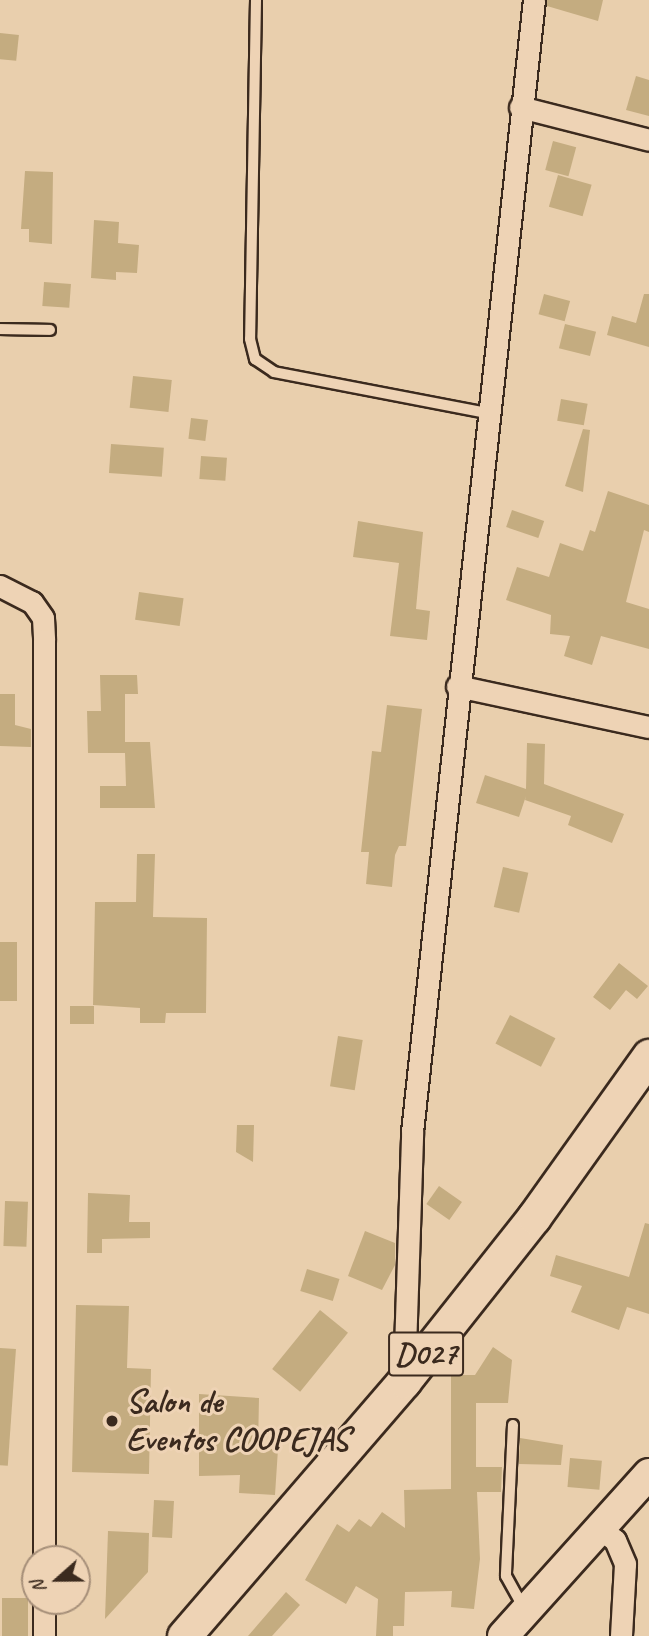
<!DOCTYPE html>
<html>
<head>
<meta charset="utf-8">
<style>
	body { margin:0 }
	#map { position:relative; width:649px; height:1636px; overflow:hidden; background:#e9cfad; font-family:Caveat,sans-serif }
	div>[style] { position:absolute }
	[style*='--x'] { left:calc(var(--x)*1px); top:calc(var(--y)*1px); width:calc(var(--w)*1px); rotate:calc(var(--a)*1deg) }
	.building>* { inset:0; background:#c4ac80; transform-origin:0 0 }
	.roads { filter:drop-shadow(2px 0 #3b2a1e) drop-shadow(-2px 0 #3b2a1e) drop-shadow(0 2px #3b2a1e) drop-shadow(0 -2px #3b2a1e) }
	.lane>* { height:10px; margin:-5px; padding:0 5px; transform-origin:5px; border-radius:5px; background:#eed3b5 }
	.street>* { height:21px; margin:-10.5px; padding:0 10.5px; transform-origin:10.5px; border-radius:10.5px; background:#eed3b5 }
	.secondary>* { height:30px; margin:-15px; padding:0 15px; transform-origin:15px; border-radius:15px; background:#eed3b5 }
	.primary>* { height:33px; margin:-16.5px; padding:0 16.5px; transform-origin:16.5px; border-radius:16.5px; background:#eed3b5 }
	.dots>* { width:19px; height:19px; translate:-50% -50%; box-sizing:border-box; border:4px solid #eed3b5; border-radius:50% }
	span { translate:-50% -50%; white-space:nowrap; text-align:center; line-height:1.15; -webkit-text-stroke:6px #eed3b5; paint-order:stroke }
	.shield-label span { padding:2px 5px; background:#eed3b5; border:2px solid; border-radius:5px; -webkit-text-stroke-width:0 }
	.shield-label { font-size:32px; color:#3b2a1e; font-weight:700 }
	.poi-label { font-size:33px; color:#3b2a1e; font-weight:700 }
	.left { translate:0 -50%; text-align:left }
	.north { position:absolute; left:21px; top:1545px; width:70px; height:70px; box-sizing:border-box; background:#eed3b5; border:2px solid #a68f79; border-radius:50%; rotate:249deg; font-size:19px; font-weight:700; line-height:28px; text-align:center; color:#3b2a1e }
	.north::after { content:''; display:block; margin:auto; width:24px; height:32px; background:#3b2a1e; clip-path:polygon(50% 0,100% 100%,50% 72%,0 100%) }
</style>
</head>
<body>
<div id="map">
	<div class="building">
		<i style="clip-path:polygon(547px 0,603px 0,598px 21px,547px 6px)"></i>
		<i style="left:0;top:33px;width:19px;height:26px;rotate:6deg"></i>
		<i style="clip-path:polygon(636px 76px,649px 80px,649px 116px,626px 110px)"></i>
		<i style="left:553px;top:141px;width:24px;height:30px;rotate:15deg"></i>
		<i style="clip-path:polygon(25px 171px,53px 172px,52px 244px,29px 242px,29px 229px,21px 229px)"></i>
		<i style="left:558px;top:175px;width:35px;height:33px;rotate:16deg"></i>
		<i style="clip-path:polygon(94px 220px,119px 222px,118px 243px,139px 245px,137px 273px,116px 272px,116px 280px,91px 278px)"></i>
		<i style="left:44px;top:282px;width:27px;height:24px;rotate:4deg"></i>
		<i style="left:544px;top:294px;width:27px;height:21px;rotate:15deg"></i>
		<i style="clip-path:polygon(644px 294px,649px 294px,649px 347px,607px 335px,612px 316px,636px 323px)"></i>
		<i style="left:565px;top:324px;width:32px;height:25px;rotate:14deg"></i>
		<i style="left:133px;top:376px;width:39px;height:32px;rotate:6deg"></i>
		<i style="left:561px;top:399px;width:27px;height:22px;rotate:10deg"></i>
		<i style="left:191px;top:418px;width:17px;height:21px;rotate:7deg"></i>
		<i style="clip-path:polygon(583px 429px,590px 430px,583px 492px,565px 486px)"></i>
		<i style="left:111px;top:444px;width:53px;height:29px;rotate:4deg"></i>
		<i style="left:201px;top:456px;width:26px;height:23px;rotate:4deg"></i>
		<i style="clip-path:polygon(608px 491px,649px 505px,649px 532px,644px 530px,626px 602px,649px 609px,649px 649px,601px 636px,592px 665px,564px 656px,570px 636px,550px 634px,551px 615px,506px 600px,517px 567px,549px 577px,560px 543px,583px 551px,590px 530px,595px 532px)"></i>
		<i style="left:512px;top:510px;width:34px;height:18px;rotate:19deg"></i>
		<i style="clip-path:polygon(358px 521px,423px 532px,416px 609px,430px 611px,427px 640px,390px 636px,399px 563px,353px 557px)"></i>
		<i style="left:139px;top:592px;width:45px;height:28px;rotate:8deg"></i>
		<i style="clip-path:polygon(100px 675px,137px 675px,138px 694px,125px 694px,125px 742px,150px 742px,155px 808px,100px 808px,100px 786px,126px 786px,125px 753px,88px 753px,87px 711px,101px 711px)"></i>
		<i style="clip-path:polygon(0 694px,15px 694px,15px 725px,31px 729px,31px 747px,0 746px)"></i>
		<i style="clip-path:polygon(387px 705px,422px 709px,406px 846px,399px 846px,395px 855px,392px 887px,366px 884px,369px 852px,361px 852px,372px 751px,381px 752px)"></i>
		<i style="clip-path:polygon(527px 743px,545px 744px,544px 784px,624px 814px,612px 843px,568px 825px,571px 816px,525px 800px,526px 796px,519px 817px,476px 803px,485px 775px,526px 789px)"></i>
		<i style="clip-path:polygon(137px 854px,155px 854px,153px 917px,207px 918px,206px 1013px,166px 1013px,165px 1023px,140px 1023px,140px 1008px,93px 1005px,95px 902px,136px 902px)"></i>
		<i style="left:503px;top:867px;width:26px;height:41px;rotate:13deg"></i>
		<i style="left:0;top:942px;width:17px;height:59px"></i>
		<i style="clip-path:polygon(619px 963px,648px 986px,637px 999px,626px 990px,610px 1010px,593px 997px)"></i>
		<i style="left:70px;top:1006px;width:24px;height:18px"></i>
		<i style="left:510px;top:1015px;width:51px;height:32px;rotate:27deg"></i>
		<i style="left:338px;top:1036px;width:25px;height:51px;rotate:9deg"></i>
		<i style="clip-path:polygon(237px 1125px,254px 1125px,253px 1162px,236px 1152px)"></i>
		<i style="left:439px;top:1186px;width:28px;height:22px;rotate:35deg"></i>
		<i style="clip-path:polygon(88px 1193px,130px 1195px,129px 1222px,150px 1222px,150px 1238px,102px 1239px,102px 1253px,87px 1253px)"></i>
		<i style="left:5px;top:1201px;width:23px;height:45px;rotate:2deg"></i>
		<i style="clip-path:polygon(645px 1223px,649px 1224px,649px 1314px,627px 1307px,619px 1330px,571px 1312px,582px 1286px,550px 1276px,556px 1255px,629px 1277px)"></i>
		<i style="clip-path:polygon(365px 1231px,395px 1243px,395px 1265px,382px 1290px,348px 1276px)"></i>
		<i style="left:307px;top:1269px;width:34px;height:23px;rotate:17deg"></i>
		<i style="clip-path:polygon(76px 1305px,129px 1306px,127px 1368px,151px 1369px,149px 1474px,72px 1472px)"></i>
		<i style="left:320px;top:1310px;width:36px;height:76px;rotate:39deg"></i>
		<i style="clip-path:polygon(493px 1347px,512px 1360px,508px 1403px,476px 1403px,476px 1467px,502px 1467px,501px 1492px,477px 1492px,480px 1559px,474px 1609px,451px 1607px,452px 1591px,405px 1592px,404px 1626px,393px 1626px,393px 1636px,376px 1636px,378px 1599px,356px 1586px,346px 1604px,305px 1580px,337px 1524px,349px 1532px,359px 1519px,371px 1527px,382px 1512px,405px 1528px,404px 1490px,451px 1489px,451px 1375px,475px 1375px)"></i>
		<i style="left:0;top:1348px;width:16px;height:117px;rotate:4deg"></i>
		<i style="clip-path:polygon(199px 1394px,259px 1398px,258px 1448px,278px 1449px,275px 1495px,239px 1493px,240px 1475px,199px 1476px)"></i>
		<i style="clip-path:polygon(520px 1438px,563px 1445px,561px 1465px,519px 1464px)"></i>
		<i style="left:570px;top:1458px;width:32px;height:29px;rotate:5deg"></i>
		<i style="left:154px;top:1500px;width:20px;height:37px;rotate:3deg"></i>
		<i style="clip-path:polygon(108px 1531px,149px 1533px,148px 1572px,105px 1619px)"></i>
		<i style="clip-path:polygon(286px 1592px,300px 1605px,272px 1636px,248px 1636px)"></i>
		<i style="left:2px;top:1598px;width:26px;height:38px"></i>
	</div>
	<div class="roads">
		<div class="lane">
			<i style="--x:256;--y:0;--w:339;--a:91"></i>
			<i style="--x:250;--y:339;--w:21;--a:76"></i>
			<i style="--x:255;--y:359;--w:23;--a:34"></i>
			<i style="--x:274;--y:372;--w:217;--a:10.9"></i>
			<i style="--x:0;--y:329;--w:50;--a:1.1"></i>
			<i style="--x:513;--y:1425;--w:151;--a:92.7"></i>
			<i style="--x:506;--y:1576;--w:37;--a:61"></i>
		</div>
		<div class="street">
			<i style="--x:520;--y:107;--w:133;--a:14.3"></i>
			<i style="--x:0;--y:586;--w:36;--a:27"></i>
			<i style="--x:32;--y:602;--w:19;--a:55"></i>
			<i style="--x:43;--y:618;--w:22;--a:87"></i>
			<i style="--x:44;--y:640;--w:919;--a:90"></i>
			<i style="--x:457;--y:686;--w:196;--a:12.1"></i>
			<i style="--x:404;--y:1379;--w:247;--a:-88.1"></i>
			<i style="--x:412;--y:1132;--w:1139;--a:-83.85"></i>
			<i style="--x:599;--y:1528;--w:20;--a:37"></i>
			<i style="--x:615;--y:1540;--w:26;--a:67"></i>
			<i style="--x:625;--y:1564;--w:72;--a:93.2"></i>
			<i style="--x:44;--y:1636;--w:35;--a:-90"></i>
		</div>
		<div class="secondary">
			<i style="--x:503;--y:1636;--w:218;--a:-48"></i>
		</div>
		<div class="primary">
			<i style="--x:184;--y:1636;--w:337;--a:-49.2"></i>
			<i style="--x:404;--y:1381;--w:209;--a:-51.6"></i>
			<i style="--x:534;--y:1217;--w:198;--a:-54.5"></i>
		</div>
	</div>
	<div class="dots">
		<i style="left:112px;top:1421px;background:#3b2a1e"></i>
	</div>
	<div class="shield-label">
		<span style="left:426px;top:1354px">D027</span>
	</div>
	<div class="poi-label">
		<span class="left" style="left:126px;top:1421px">Salon de<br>Eventos COOPEJAS</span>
	</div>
	<div class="north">N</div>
</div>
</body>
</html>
